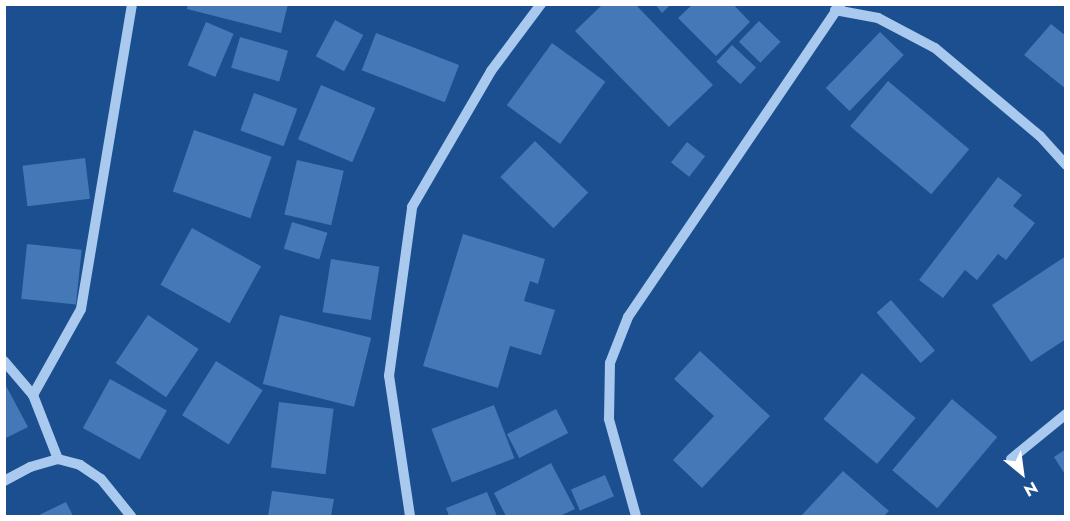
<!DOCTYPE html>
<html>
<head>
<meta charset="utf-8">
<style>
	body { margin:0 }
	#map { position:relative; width:1070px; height:521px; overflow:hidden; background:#1b4f8f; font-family:Jost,sans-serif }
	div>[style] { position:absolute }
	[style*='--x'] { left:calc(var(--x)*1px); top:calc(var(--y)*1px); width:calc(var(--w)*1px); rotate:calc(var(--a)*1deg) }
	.building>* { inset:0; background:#4478b7; transform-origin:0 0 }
	.minor>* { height:10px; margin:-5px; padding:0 5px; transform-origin:5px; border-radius:5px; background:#a9c9ee }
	span { translate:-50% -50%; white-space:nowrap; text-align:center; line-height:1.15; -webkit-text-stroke:4.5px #1b4f8f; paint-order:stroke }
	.frame { position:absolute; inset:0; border:6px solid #fff; pointer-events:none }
	.north { position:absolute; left:992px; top:443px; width:60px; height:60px; -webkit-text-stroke:4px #1b4f8f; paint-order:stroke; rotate:151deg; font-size:16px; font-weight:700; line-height:24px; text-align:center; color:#fff }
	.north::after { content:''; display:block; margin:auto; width:21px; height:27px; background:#fff; clip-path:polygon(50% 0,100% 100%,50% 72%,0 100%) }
</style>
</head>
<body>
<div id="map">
	<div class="building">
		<i style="clip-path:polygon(188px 4px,288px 4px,281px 33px,187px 9px)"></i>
		<i style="clip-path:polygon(603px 4px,635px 4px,713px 85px,669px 127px,575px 31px)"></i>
		<i style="clip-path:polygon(655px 4px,671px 4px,662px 13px)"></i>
		<i style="clip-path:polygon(693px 4px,733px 4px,750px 22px,716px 56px,678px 18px)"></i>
		<i style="left:335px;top:20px;width:32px;height:41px;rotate:28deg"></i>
		<i style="left:759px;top:21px;width:30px;height:29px;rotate:44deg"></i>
		<i style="left:206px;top:22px;width:30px;height:47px;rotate:23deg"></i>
		<i style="clip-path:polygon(1051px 24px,1066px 36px,1066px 89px,1024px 55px)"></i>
		<i style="left:880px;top:32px;width:33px;height:78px;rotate:44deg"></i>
		<i style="left:376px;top:33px;width:89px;height:40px;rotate:21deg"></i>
		<i style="left:240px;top:37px;width:50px;height:32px;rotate:16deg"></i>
		<i style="left:552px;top:43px;width:66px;height:77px;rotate:36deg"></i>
		<i style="left:732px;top:45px;width:33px;height:23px;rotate:43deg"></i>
		<i style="left:888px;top:81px;width:106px;height:59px;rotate:40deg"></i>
		<i style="left:321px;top:85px;width:59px;height:59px;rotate:23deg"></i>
		<i style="left:254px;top:93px;width:46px;height:40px;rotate:20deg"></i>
		<i style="left:194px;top:130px;width:82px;height:65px;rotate:19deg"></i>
		<i style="left:535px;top:141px;width:74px;height:50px;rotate:44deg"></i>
		<i style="left:687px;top:142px;width:23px;height:26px;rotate:38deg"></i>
		<i style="left:85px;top:158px;width:41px;height:63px;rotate:83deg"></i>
		<i style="left:297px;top:160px;width:48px;height:56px;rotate:13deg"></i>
		<i style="clip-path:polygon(998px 177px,1022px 195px,1013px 206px,1035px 223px,1006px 260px,998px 254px,977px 280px,965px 270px,943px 298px,919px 280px)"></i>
		<i style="left:292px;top:222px;width:37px;height:28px;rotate:17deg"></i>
		<i style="left:192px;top:228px;width:79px;height:65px;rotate:29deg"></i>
		<i style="clip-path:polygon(463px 234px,545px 259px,538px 284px,530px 281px,524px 301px,555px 310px,541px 355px,510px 346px,498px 388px,423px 366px)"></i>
		<i style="left:27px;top:244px;width:55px;height:55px;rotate:6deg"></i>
		<i style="clip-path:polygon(1066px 256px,1066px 339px,1031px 362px,992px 305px)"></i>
		<i style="left:331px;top:259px;width:49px;height:54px;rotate:9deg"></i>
		<i style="left:891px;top:300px;width:67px;height:19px;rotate:49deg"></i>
		<i style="left:148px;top:315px;width:61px;height:58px;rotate:34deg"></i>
		<i style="left:280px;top:315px;width:94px;height:71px;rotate:14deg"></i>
		<i style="clip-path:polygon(700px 351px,770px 416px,702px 488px,673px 460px,714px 416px,674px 379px)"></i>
		<i style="left:216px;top:361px;width:55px;height:64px;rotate:32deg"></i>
		<i style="left:862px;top:373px;width:70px;height:60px;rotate:40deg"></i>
		<i style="left:110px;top:379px;width:65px;height:56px;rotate:29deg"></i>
		<i style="clip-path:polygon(4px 382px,28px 427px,4px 439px)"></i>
		<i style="left:952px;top:399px;width:59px;height:93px;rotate:40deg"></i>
		<i style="left:279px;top:402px;width:55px;height:66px;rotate:7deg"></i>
		<i style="left:494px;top:405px;width:57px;height:67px;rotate:69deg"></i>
		<i style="left:556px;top:409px;width:27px;height:55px;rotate:63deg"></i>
		<i style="clip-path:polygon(1066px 449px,1066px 476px,1054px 457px)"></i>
		<i style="clip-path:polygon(551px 463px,575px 509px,560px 516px,506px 516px,494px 493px)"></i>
		<i style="clip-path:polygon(843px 471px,889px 511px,884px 516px,801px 516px)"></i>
		<i style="left:605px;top:475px;width:23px;height:37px;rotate:67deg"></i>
		<i style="clip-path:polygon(272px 491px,334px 499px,331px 516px,268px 516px)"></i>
		<i style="clip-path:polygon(487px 492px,497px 516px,449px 516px,446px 508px)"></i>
		<i style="clip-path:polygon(66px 502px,73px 516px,37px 516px)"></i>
	</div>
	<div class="minor">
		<i style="--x:835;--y:10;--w:44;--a:10.5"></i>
		<i style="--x:878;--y:18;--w:64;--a:27.8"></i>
		<i style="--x:935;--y:48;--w:137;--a:40"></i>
		<i style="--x:1040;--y:136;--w:39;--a:48"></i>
		<i style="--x:4;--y:361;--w:45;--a:49.5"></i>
		<i style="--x:33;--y:395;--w:69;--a:68.7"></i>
		<i style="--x:33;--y:395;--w:98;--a:-60.8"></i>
		<i style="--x:81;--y:309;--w:309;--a:-80.5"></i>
		<i style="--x:1011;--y:459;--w:71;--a:-39.3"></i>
		<i style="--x:4;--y:481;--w:30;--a:-28"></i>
		<i style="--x:30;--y:467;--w:29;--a:-16"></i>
		<i style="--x:58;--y:459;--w:23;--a:15"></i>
		<i style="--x:80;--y:465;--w:25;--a:34"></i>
		<i style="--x:101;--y:479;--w:48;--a:51"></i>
		<i style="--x:410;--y:516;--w:142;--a:-98.5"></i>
		<i style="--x:389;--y:376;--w:171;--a:-82.2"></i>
		<i style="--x:412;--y:207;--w:157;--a:-59.8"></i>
		<i style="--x:491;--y:71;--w:84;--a:-53.3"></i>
		<i style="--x:636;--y:516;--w:101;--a:-105.6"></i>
		<i style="--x:609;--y:419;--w:56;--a:-89"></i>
		<i style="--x:610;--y:363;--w:49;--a:-68.6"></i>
		<i style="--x:628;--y:317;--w:379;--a:-55.8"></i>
	</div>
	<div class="frame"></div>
	<div class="north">N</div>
</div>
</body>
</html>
